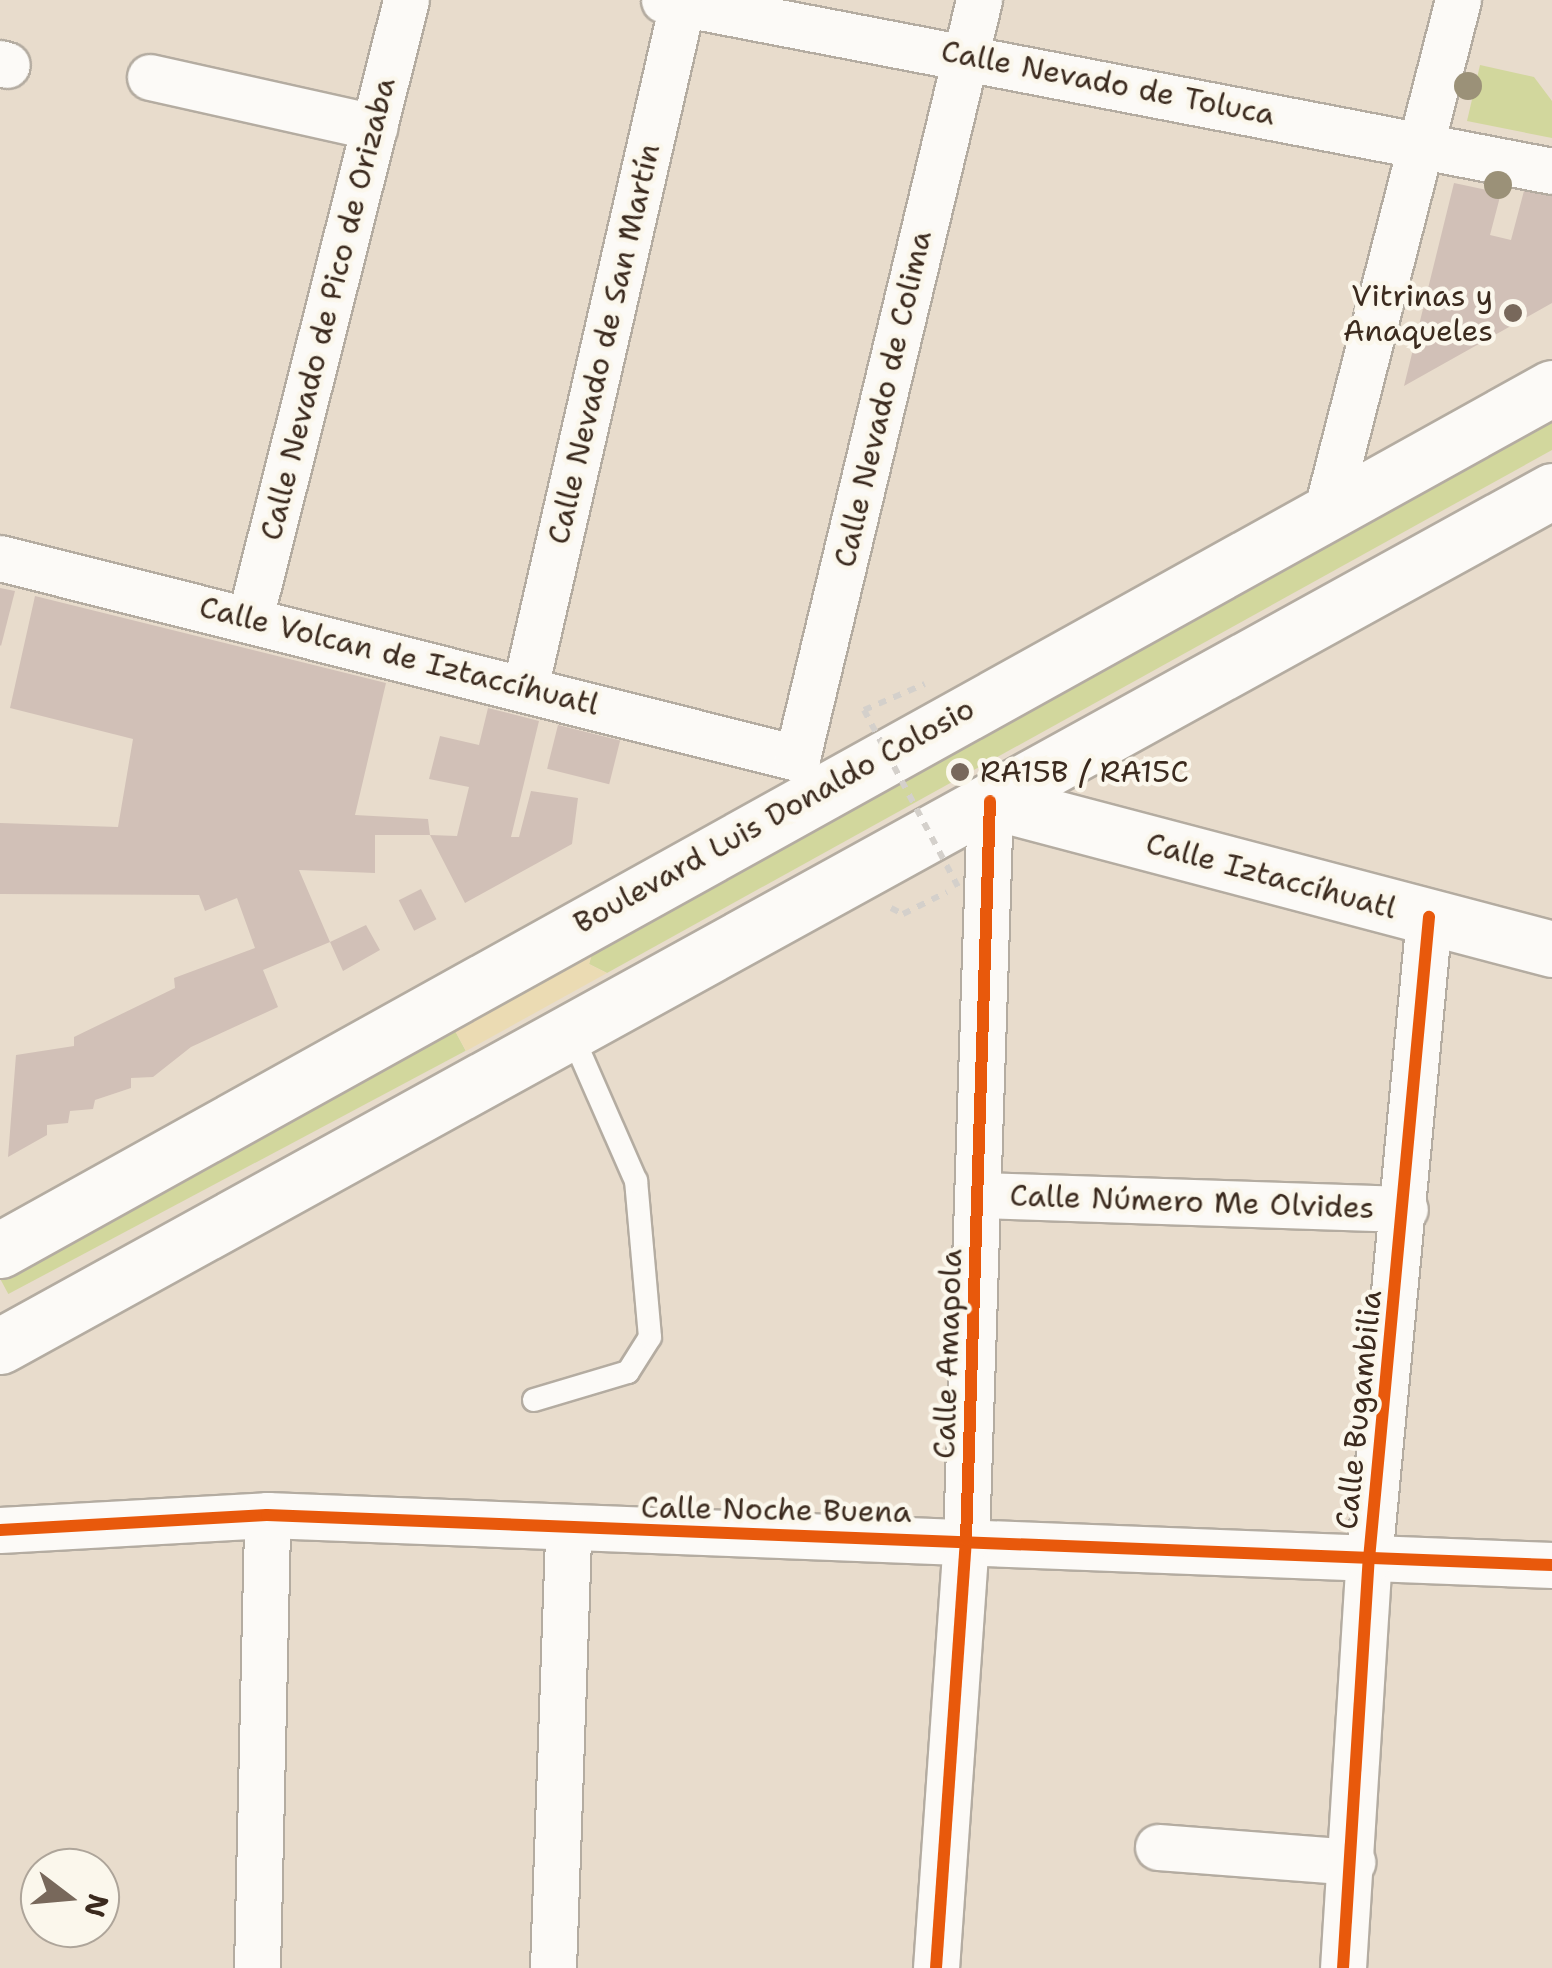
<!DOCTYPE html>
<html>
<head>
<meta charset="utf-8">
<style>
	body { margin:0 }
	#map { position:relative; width:1552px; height:1968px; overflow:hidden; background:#e8dccc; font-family:"Shantell Sans",sans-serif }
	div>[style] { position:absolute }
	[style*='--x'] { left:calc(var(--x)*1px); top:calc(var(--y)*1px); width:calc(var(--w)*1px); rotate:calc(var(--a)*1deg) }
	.green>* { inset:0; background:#d2d79d; transform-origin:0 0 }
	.sand>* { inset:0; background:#ebdbb3 }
	.building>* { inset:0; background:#d1c0b7; transform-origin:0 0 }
	.path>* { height:6px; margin-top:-3px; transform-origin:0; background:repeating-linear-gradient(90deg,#d4d0cb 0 8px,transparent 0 16px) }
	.roads { filter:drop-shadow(2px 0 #b4aca1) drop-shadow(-2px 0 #b4aca1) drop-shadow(0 2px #b4aca1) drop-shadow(0 -2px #b4aca1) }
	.service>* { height:22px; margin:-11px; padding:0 11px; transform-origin:11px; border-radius:11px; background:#fcfaf7 }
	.minor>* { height:45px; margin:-22.5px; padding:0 22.5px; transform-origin:22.5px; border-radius:22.5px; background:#fcfaf7 }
	.secondary>* { height:55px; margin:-27.5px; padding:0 27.5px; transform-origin:27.5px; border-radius:27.5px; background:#fcfaf7 }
	.primary>* { height:55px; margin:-27.5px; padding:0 27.5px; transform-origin:27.5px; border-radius:27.5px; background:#fcfaf7 }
	.path-bridge>* { height:6px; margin-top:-3px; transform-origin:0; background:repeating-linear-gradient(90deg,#d4d0cb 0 8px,transparent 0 16px) }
	.cycleway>* { height:12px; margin:-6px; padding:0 6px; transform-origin:6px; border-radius:6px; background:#e8590c }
	.trees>* { width:28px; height:28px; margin:-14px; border-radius:50%; background:#9b9178 }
	.dots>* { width:28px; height:28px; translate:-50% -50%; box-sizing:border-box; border:5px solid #fbf7ec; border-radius:50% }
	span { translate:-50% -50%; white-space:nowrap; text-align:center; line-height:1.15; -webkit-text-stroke:9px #fbf7ec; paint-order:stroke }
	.street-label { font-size:30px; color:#3b2a1e }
	.poi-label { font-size:30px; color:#3b2a1e }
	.right { translate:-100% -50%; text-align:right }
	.left { translate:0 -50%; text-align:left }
	.north { position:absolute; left:20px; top:1848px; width:100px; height:100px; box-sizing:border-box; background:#fbf7ec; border:2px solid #aea59a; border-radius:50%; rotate:106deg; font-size:28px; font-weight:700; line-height:40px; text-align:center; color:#3b2a1e }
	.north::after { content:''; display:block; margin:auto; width:35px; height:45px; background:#78685b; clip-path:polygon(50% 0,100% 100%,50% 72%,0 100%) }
</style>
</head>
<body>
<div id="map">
	<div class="green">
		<i style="clip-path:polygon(1480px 65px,1534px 77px,1552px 101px,1552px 138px,1467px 121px)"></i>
		<i style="clip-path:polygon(1552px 417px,1552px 450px,607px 973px,589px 964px,594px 948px)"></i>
		<i style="left:453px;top:1027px;width:27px;height:518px;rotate:62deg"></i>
	</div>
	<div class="sand">
		<i style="clip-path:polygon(594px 948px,589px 964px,607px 973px,466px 1051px,453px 1027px)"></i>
	</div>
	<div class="building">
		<i style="clip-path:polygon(1454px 183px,1501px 193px,1490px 235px,1511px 240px,1525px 187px,1552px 191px,1552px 303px,1404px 386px)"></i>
		<i style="clip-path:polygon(0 588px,15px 591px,1px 646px,0 645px)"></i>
		<i style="clip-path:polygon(35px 596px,386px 683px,355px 815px,428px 819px,430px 835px,375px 835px,375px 873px,299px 870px,330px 942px,366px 925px,380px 950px,343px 971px,330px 942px,263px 970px,278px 1007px,191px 1047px,153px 1077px,131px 1078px,131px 1088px,95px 1100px,93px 1109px,70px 1111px,68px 1123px,47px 1125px,47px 1135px,8px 1157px,16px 1055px,74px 1046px,74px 1037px,175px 988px,174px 978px,255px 948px,237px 898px,205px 911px,199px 895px,0 894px,0 823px,118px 827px,133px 739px,10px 708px)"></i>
		<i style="clip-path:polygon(488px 708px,539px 721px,511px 837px,519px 837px,531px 791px,578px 798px,572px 844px,465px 903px,430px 835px,457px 836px,469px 787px,429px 779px,440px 736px,479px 745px)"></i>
		<i style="left:558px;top:725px;width:64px;height:45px;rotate:14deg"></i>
		<i style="left:421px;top:889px;width:34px;height:25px;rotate:63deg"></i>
	</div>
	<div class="path">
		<i style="--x:864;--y:710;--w:66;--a:-23.1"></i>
		<i style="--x:891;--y:908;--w:13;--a:27"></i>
		<i style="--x:903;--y:914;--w:49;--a:-26.6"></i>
	</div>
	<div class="roads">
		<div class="service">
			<i style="--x:534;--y:1400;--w:98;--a:-16.6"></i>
			<i style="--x:628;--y:1372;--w:41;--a:-57.8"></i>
			<i style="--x:650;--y:1337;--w:157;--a:-95.1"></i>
			<i style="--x:636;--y:1181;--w:164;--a:-113.7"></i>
		</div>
		<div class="minor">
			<i style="--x:664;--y:0;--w:904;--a:10.9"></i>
			<i style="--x:0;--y:63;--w:7;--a:16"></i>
			<i style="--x:150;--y:77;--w:230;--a:12.6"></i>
			<i style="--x:1327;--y:509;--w:526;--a:-75.57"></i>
			<i style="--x:0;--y:558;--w:822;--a:14.09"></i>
			<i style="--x:250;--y:618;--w:637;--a:-75.83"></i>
			<i style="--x:525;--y:688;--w:706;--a:-77.07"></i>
			<i style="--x:797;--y:758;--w:780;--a:-76.5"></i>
			<i style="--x:980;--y:1195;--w:425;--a:1.9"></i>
			<i style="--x:0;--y:1530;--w:267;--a:-3.2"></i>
			<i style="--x:267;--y:1515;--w:1286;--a:2.23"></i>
			<i style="--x:1158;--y:1847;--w:195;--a:4.4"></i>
			<i style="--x:257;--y:1968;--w:453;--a:-88.7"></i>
			<i style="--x:553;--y:1968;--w:438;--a:-88"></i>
			<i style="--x:936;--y:1968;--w:429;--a:-86"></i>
			<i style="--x:966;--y:1540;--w:739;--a:-88.14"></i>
			<i style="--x:1343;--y:1968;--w:410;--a:-86.4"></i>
			<i style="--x:1369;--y:1559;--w:645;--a:-84.66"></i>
		</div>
		<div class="secondary">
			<i style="--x:990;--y:801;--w:581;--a:14.75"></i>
		</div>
		<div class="primary">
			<i style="--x:0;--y:1250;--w:1775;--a:-29.05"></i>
			<i style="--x:0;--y:1346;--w:1772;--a:-28.85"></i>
		</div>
	</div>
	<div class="path-bridge">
		<i style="--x:864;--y:710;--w:200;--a:62"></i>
	</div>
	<div class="cycleway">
		<i style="--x:0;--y:1530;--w:267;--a:-3.2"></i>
		<i style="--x:267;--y:1515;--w:1286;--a:2.23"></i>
		<i style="--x:936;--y:1968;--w:429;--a:-86"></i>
		<i style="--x:966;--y:1540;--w:739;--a:-88.14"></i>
		<i style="--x:1343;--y:1968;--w:410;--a:-86.4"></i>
		<i style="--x:1369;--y:1559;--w:645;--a:-84.66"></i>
	</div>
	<div class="trees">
		<i style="left:1468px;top:86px"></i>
		<i style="left:1498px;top:185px"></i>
	</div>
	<div class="dots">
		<i style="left:1513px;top:313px;background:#78685b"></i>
		<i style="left:960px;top:772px;background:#78685b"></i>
	</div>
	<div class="street-label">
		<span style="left:1108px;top:83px;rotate:11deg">Calle Nevado de Toluca</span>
		<span style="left:328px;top:309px;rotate:-76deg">Calle Nevado de Pico de Orizaba</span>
		<span style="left:604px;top:344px;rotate:-77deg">Calle Nevado de San Martín</span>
		<span style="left:883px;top:399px;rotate:-77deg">Calle Nevado de Colima</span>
		<span style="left:399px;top:656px;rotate:14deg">Calle Volcan de Iztaccíhuatl</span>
		<span style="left:774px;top:816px;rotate:-29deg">Boulevard Luis Donaldo Colosio</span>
		<span style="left:1271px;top:876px;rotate:15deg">Calle Iztaccíhuatl</span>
		<span style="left:1192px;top:1202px;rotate:2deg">Calle Número Me Olvides</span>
		<span style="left:948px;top:1354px;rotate:-88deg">Calle Amapola</span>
		<span style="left:1359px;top:1410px;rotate:-84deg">Calle Bugambilia</span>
		<span style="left:776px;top:1510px;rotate:1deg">Calle Noche Buena</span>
	</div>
	<div class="poi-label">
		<span class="right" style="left:1493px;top:313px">Vitrinas y<br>Anaqueles</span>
		<span class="left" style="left:980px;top:772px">RA15B / RA15C</span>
	</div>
	<div class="north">N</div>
</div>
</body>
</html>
